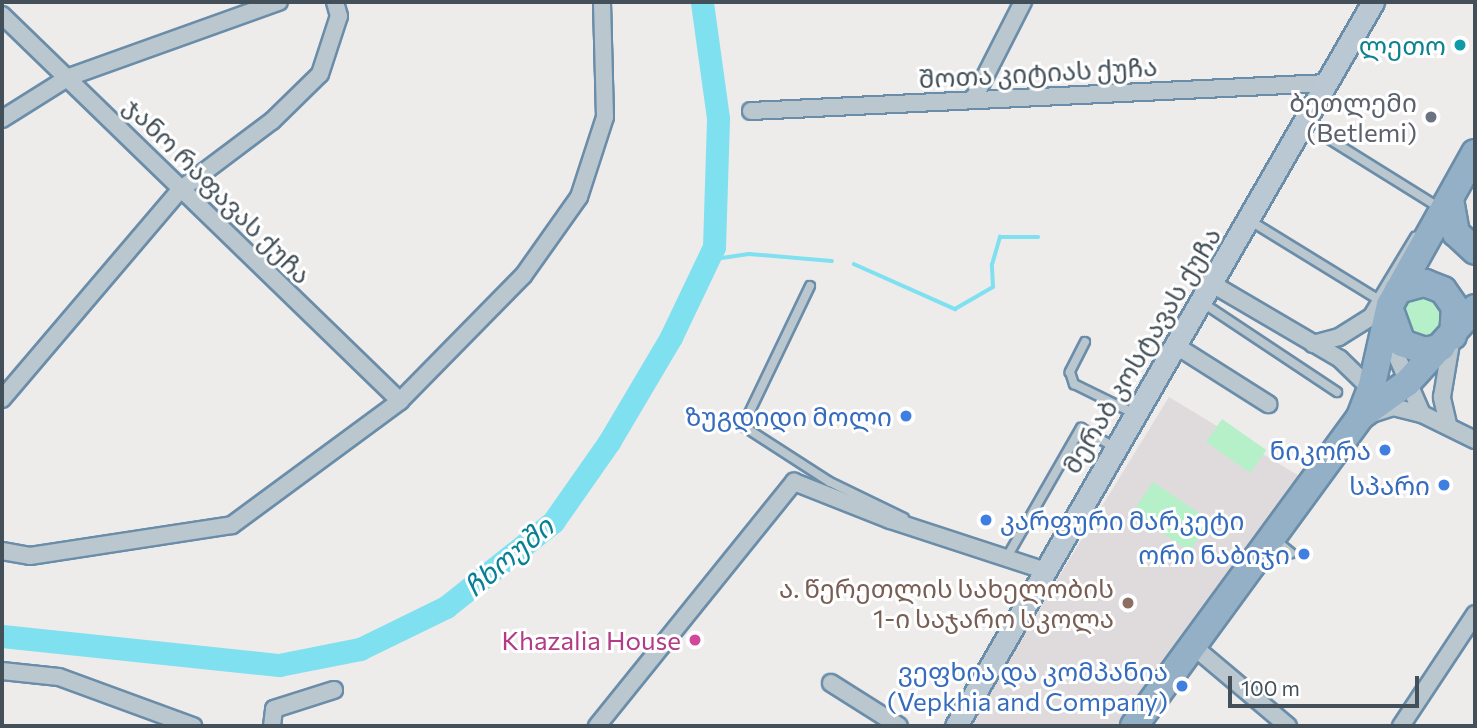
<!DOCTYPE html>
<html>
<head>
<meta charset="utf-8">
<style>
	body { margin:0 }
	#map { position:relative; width:1477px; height:728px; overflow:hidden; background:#eeebeb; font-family:Commissioner,"Noto Sans Georgian",sans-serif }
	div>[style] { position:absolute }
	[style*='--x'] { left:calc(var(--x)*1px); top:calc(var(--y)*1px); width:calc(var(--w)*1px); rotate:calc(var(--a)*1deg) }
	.education>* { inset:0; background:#dfdbdd }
	.green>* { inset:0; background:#b5f0c8; transform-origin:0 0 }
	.round { border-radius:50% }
	.stream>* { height:3.5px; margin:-1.75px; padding:0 1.75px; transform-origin:1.75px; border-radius:1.75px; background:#7fe0f0 }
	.river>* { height:23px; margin:-11.5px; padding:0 11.5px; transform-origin:11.5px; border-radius:11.5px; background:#7fe0f0 }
	.roads { filter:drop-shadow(2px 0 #6a8da9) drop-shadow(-2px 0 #6a8da9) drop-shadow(0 2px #6a8da9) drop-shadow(0 -2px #6a8da9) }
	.service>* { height:8px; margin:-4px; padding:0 4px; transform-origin:4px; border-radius:4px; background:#bbc7cf }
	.minor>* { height:16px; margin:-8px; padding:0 8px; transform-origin:8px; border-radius:8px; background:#bbc7cf }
	.secondary>* { height:21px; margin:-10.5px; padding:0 10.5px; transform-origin:10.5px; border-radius:10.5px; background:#bac8d4 }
	.trunk>* { height:26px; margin:-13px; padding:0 13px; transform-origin:13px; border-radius:13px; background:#94b0c6 }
	.dots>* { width:19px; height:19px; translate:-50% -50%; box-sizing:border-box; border:4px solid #fff; border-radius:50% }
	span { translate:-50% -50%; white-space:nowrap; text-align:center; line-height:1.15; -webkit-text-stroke:6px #fff; paint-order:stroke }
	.culture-label { font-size:26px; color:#0d838f }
	.right { translate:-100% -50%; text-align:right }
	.street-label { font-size:26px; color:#435059 }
	.worship-label { font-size:26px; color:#5b616d }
	.shop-label { font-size:26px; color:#366cbe }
	.left { translate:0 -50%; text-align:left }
	.education-label { font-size:26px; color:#785e54 }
	.hotel-label { font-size:26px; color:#b23c85 }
	.water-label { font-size:28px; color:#068093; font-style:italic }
	.frame { position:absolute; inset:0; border:4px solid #435059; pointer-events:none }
	.scale { position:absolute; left:1228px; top:676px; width:191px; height:32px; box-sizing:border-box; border:4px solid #435059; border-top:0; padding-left:9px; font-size:21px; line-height:24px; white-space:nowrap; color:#435059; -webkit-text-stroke:5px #fff; paint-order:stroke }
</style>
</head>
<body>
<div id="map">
	<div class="education">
		<i style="clip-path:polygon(1169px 397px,1306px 480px,1121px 726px,967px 726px)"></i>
	</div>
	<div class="green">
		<i class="round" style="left:1403px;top:296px;width:42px;height:42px"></i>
		<i style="left:1222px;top:419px;width:54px;height:28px;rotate:35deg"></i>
		<i style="left:1153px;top:482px;width:69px;height:37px;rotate:34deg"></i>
	</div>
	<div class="stream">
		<i style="--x:708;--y:260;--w:41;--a:-8.3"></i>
		<i style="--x:749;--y:254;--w:83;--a:4.8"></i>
		<i style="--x:854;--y:264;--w:111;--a:24"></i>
		<i style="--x:955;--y:309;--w:44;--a:-30.1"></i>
		<i style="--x:993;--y:287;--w:22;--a:-93"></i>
		<i style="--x:992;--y:265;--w:29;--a:-74"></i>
		<i style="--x:1000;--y:237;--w:38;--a:0"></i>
	</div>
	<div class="river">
		<i style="--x:2;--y:636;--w:279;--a:6"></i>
		<i style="--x:279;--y:665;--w:83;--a:-11.2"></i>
		<i style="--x:360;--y:649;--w:96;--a:-26"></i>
		<i style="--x:446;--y:607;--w:137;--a:-38.5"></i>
		<i style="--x:553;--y:522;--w:98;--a:-55"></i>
		<i style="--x:609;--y:442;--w:122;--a:-59.4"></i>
		<i style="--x:671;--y:337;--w:100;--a:-64.5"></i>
		<i style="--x:714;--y:247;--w:129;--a:-88.2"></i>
		<i style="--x:718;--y:118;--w:117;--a:-97.9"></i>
	</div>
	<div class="roads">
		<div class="service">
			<i style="--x:1329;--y:139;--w:131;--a:31.9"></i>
			<i style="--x:1249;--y:220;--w:147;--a:31.6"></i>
			<i style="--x:810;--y:286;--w:155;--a:115.6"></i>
			<i style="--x:743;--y:426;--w:103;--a:32.8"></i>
			<i style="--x:830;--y:482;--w:82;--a:25.9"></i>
			<i style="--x:1203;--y:303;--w:161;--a:33.6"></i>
			<i style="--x:1366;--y:318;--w:95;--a:-58.8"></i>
			<i style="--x:1085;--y:342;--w:34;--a:117"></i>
			<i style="--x:1070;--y:372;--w:13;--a:72"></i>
			<i style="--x:1074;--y:384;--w:66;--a:26.2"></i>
			<i style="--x:1275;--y:540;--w:21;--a:39"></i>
			<i style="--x:1007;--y:557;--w:149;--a:-60.2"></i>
			<i style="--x:1081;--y:428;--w:39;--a:30"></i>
		</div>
		<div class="minor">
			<i style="--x:2;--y:15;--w:554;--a:44.12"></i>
			<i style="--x:974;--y:98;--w:108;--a:-63"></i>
			<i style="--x:751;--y:111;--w:577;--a:-2.78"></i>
			<i style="--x:2;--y:119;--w:79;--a:-32.1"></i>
			<i style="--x:69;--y:77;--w:223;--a:-19.7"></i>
			<i style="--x:1214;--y:285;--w:146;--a:30.4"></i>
			<i style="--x:1340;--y:359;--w:43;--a:44.1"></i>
			<i style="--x:1388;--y:336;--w:85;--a:66.4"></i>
			<i style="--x:1313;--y:344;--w:27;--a:-15"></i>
			<i style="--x:1339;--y:337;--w:60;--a:-32.1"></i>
			<i style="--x:1178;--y:347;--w:107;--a:32.3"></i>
			<i style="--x:2;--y:399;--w:275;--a:-49.6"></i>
			<i style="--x:180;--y:190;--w:115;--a:-36.9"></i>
			<i style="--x:272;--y:121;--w:67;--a:-44.4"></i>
			<i style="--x:320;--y:74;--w:61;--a:-71.9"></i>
			<i style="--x:339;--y:16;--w:15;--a:-106"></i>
			<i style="--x:1375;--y:413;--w:19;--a:-18"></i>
			<i style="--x:1393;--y:407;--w:30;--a:14"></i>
			<i style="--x:1422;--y:414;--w:59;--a:26.1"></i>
			<i style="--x:1448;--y:424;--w:28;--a:-103"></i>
			<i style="--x:1442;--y:397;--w:61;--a:-80.5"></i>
			<i style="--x:2;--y:551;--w:28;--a:10"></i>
			<i style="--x:30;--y:556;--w:204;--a:-8.7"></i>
			<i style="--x:232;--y:525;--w:209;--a:-36.4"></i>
			<i style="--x:400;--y:401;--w:175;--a:-45.5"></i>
			<i style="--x:523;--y:276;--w:97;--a:-54.7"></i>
			<i style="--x:579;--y:197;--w:84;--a:-72"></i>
			<i style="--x:605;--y:117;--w:115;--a:-91.5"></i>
			<i style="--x:1193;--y:646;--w:124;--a:40.1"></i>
			<i style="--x:2;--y:671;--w:57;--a:6"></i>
			<i style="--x:59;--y:677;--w:143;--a:20.1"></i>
			<i style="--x:831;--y:683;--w:80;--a:32.3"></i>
			<i style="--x:272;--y:726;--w:17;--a:-83"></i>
			<i style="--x:274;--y:709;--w:63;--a:-17.6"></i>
			<i style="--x:597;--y:726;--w:314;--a:-51.1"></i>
			<i style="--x:794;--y:482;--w:103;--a:21.6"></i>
			<i style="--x:890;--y:520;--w:161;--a:18.1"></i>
			<i style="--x:1401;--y:726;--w:134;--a:-56.5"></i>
		</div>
		<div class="secondary">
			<i style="--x:956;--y:726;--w:836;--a:-60.06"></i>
		</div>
		<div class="trunk">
			<i style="--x:1450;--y:199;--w:35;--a:80"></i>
			<i style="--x:1456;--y:233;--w:26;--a:43"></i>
			<i style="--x:1398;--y:290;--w:28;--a:-15"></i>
			<i style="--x:1425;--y:283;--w:19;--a:21"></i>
			<i style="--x:1443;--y:290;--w:21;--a:55"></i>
			<i style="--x:1455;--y:307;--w:29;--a:94"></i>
			<i style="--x:1390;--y:310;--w:35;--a:70"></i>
			<i style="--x:1402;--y:343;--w:24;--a:19"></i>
			<i style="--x:1425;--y:351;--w:17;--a:-13"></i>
			<i style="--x:1361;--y:416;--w:57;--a:-35.7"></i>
			<i style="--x:1407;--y:383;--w:101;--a:-47.8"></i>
			<i style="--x:1134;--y:726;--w:383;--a:-53.8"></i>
			<i style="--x:1360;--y:417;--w:30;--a:-69"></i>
			<i style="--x:1371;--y:389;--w:86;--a:-77.3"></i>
			<i style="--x:1390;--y:305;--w:174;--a:-60.8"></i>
		</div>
	</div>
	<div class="dots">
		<i style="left:1460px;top:45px;background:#0f9aa8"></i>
		<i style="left:1431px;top:117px;background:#6b7280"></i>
		<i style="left:906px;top:416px;background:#3f7fe0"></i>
		<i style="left:1385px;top:450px;background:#3f7fe0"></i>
		<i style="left:1444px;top:485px;background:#3f7fe0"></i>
		<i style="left:986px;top:520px;background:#3f7fe0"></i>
		<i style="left:1304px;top:554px;background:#3f7fe0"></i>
		<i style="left:1128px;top:603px;background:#8d6e63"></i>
		<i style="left:695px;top:640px;background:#d1479c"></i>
		<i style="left:1182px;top:686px;background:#3f7fe0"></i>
	</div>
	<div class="culture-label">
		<span class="right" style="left:1446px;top:45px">ლეთო</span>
	</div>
	<div class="street-label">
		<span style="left:1038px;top:72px;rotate:-3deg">შოთა კიტიას ქუჩა</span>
		<span style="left:218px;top:190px;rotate:45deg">ჯანო რაფავას ქუჩა</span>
		<span style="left:1141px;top:350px;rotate:-59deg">მერაბ კოსტავას ქუჩა</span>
	</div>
	<div class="worship-label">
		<span class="right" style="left:1417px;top:117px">ბეთლემი<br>(Betlemi)</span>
	</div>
	<div class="shop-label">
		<span class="right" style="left:892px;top:416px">ზუგდიდი მოლი</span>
		<span class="right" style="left:1371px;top:450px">ნიკორა</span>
		<span class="right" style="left:1430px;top:485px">სპარი</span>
		<span class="left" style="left:1000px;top:520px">კარფური მარკეტი</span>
		<span class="right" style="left:1290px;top:554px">ორი ნაბიჯი</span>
		<span class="right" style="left:1168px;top:686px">ვეფხია და კომპანია<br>(Vepkhia and Company)</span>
	</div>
	<div class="education-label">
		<span class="right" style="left:1114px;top:603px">ა. წერეთლის სახელობის<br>1-ი საჯარო სკოლა</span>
	</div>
	<div class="hotel-label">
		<span class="right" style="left:681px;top:640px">Khazalia House</span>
	</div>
	<div class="water-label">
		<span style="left:508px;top:556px;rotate:-40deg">ჩხოუში</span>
	</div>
	<div class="frame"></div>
	<div class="scale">100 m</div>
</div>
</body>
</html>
